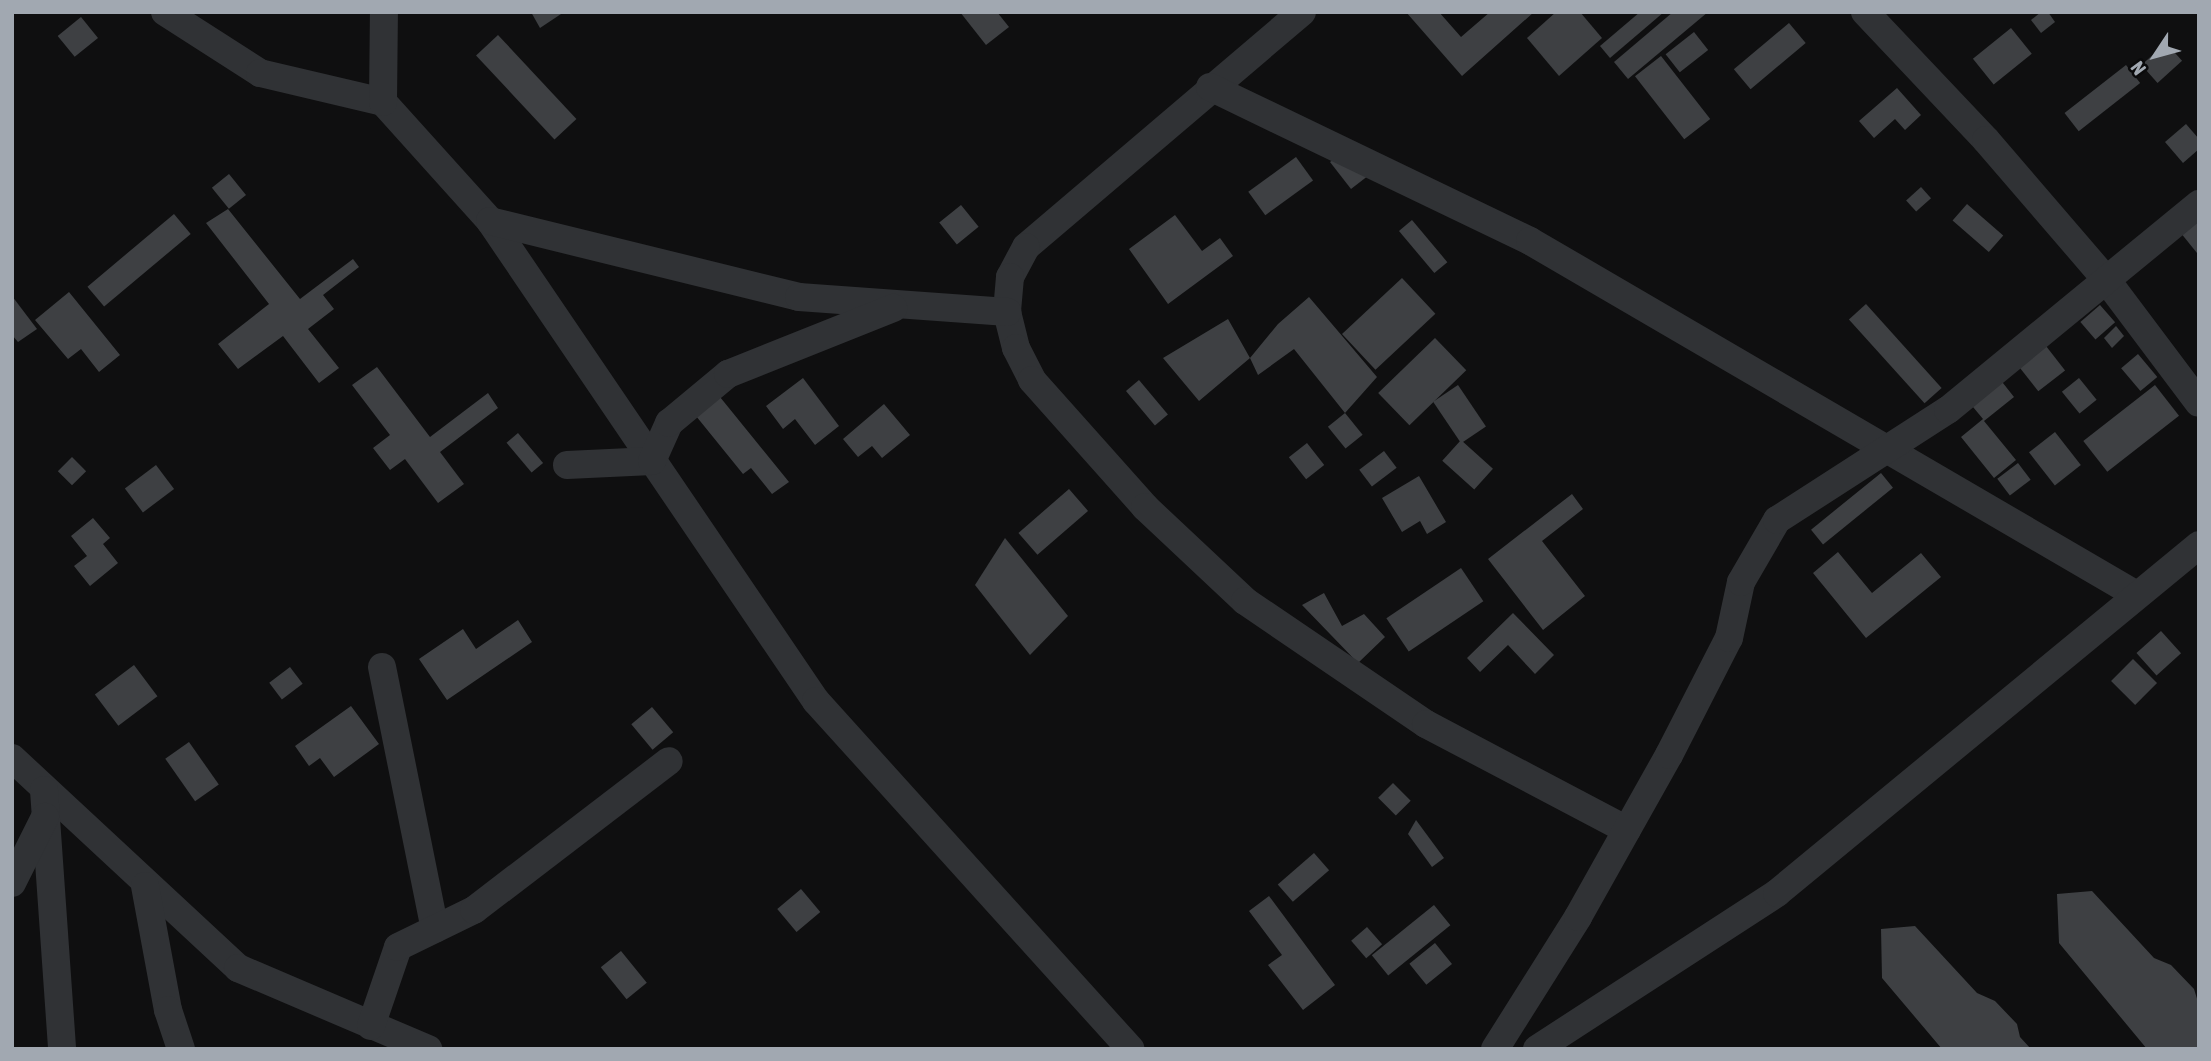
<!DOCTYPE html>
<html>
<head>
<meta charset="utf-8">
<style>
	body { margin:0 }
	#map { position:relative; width:2211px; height:1061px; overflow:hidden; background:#0f0f10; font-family:"Asap Condensed",sans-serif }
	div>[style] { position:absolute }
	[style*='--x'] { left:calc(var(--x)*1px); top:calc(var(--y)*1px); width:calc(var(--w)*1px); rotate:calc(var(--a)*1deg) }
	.building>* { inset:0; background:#3e4043; transform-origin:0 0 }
	.street>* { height:28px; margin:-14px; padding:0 14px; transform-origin:14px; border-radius:14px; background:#303235 }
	span { translate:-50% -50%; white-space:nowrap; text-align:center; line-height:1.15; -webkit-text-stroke:5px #0a0a0b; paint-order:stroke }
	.frame { position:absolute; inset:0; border:14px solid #a1a8b1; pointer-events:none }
	.north { position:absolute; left:2120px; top:21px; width:70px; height:70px; -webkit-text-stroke:5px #0a0a0b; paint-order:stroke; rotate:234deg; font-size:19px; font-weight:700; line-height:28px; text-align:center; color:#a1a8b1 }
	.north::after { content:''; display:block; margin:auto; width:24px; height:32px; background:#a1a8b1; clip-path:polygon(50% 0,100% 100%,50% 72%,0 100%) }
</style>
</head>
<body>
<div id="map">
	<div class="building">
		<i style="clip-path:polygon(531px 12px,564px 12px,540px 28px)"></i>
		<i style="clip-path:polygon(960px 12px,997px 12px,1009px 27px,986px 45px)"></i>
		<i style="clip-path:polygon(1406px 12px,1439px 12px,1461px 37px,1490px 12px,1534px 12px,1462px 76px)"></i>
		<i style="clip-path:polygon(1556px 12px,1580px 12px,1602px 38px,1559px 76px,1527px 38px)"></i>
		<i style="clip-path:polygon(1640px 12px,1664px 12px,1610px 58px,1600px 46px)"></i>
		<i style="clip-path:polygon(1673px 12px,1708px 12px,1628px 79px,1614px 62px)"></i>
		<i style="clip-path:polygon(2041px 12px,2048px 12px,2055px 22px,2041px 33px,2031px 20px)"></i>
		<i style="left:81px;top:17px;width:27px;height:30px;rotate:51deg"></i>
		<i style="left:1789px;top:23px;width:26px;height:72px;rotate:50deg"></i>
		<i style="left:2011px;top:28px;width:33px;height:49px;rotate:51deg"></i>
		<i style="left:1694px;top:32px;width:23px;height:36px;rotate:52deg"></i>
		<i style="left:498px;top:35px;width:115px;height:30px;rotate:47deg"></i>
		<i style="left:2166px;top:43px;width:24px;height:33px;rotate:48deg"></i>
		<i style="left:1661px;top:56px;width:80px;height:33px;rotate:52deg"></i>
		<i style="left:2126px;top:65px;width:23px;height:78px;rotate:52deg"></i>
		<i style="clip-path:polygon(1897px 88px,1921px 115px,1905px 130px,1895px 119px,1874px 138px,1859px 121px)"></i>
		<i style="clip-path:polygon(2186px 124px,2199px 139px,2199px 149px,2183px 163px,2165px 142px)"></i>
		<i style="clip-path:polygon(1341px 154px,1373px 172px,1351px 189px,1330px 162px)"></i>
		<i style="left:1296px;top:157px;width:29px;height:59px;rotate:54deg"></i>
		<i style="left:229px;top:174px;width:27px;height:22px;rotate:51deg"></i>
		<i style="left:1921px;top:187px;width:15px;height:20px;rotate:48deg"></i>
		<i style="left:1967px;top:204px;width:48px;height:22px;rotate:41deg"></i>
		<i style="left:961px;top:205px;width:28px;height:28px;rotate:51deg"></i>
		<i style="clip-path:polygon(228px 209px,300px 299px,353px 259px,359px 267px,323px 295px,334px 309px,308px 329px,339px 368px,319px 383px,283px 336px,238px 369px,218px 344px,269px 304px,206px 223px)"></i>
		<i style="left:174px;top:214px;width:26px;height:113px;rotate:50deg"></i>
		<i style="clip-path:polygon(1175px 215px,1202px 251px,1220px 238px,1233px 256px,1168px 304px,1129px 249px)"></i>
		<i style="clip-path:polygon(2199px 216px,2199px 251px,2197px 253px,2180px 232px)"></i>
		<i style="left:1412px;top:220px;width:55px;height:17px;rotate:50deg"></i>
		<i style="left:1402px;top:278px;width:49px;height:82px;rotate:47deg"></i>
		<i style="clip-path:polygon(69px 292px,120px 355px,99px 372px,81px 349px,68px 359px,35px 320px)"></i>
		<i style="clip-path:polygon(12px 296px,37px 329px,18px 342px,12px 335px)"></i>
		<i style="clip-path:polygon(1309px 297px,1377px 377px,1345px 413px,1294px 349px,1258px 375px,1250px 358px,1199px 401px,1163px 358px,1228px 319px,1250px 358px,1278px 324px)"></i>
		<i style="left:1866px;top:304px;width:113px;height:23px;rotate:48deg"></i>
		<i style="left:2100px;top:305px;width:23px;height:26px;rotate:49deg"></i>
		<i style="clip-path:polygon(2116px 326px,2124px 336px,2112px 348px,2104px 338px)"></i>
		<i style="left:1435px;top:338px;width:45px;height:79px;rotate:46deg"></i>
		<i style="left:2046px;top:346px;width:31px;height:34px;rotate:52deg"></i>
		<i style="left:2138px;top:354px;width:30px;height:22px;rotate:50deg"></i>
		<i style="clip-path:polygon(377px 367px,430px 437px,488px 393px,498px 408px,440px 452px,464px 484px,438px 503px,405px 459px,390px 470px,373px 448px,390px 435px,352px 385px)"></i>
		<i style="clip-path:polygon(803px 378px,839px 426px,815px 445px,795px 419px,783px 429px,766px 406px)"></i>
		<i style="clip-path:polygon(1999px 378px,2014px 397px,1984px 421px,2016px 460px,1994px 478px,1961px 437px,1983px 419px,1968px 401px)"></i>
		<i style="left:2079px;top:378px;width:28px;height:22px;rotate:51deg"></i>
		<i style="left:1139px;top:380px;width:45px;height:17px;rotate:50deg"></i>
		<i style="left:1458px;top:385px;width:50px;height:30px;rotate:56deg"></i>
		<i style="left:2155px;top:385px;width:39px;height:91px;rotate:52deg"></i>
		<i style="clip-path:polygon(720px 397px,789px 482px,772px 494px,751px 468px,743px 474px,696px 416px)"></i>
		<i style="clip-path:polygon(884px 404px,910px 435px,882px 458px,872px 446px,858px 457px,843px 439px)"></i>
		<i style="left:1345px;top:413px;width:28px;height:22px;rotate:51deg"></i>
		<i style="left:2055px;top:432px;width:42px;height:33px;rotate:52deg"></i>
		<i style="left:518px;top:433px;width:39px;height:15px;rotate:50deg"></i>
		<i style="left:1461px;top:440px;width:43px;height:28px;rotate:42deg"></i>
		<i style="left:1307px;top:443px;width:28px;height:23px;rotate:52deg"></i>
		<i style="left:1384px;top:451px;width:21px;height:31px;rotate:53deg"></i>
		<i style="left:72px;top:457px;width:20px;height:20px;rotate:45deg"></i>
		<i style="left:2018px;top:463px;width:21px;height:26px;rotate:53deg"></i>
		<i style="left:156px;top:465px;width:30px;height:39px;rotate:53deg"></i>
		<i style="left:1881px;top:473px;width:19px;height:90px;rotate:51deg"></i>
		<i style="clip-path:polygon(1419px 476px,1446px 522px,1427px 534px,1420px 521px,1402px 532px,1382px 498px)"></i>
		<i style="left:1069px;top:489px;width:29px;height:67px;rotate:49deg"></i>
		<i style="clip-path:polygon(1572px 494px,1583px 509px,1542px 541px,1585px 596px,1543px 630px,1488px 559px)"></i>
		<i style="clip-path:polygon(93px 518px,110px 538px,103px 544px,118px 563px,90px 586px,74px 566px,87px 556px,71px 536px)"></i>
		<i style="clip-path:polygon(1005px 538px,1068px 616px,1030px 655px,975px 585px)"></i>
		<i style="clip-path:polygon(1838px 552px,1872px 593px,1921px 553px,1941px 577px,1866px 638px,1813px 573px)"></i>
		<i style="left:1461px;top:568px;width:40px;height:90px;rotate:56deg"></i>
		<i style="clip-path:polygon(1324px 593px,1342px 626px,1364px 614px,1385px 637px,1358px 663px,1302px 605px)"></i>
		<i style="clip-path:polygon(1513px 613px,1554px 655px,1535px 674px,1508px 645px,1480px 672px,1467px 658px)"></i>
		<i style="clip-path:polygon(518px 620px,532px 642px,447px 700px,419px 659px,463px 629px,476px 649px)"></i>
		<i style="left:2161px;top:631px;width:30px;height:33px;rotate:48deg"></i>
		<i style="left:2133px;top:659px;width:34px;height:31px;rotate:45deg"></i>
		<i style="left:134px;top:665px;width:39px;height:49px;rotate:53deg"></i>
		<i style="left:290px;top:667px;width:21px;height:26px;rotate:53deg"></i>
		<i style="clip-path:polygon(351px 706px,379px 744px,334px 777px,320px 758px,309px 766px,295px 746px)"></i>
		<i style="left:652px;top:707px;width:33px;height:27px;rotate:50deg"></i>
		<i style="left:189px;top:742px;width:52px;height:29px;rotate:55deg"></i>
		<i style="left:1393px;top:783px;width:25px;height:21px;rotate:45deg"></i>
		<i style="clip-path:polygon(1416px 820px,1444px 858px,1432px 867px,1408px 834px)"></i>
		<i style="left:1314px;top:853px;width:23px;height:48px;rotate:49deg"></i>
		<i style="left:801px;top:889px;width:30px;height:31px;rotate:50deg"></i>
		<i style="clip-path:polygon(2092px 891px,2154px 958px,2171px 965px,2194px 989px,2199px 1005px,2199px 1049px,2147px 1049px,2059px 943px,2057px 894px)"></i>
		<i style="clip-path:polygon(1269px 896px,1335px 985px,1303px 1010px,1268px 965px,1282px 955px,1249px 911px)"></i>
		<i style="left:1434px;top:905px;width:26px;height:80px;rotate:51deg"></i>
		<i style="clip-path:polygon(1915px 926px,1977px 993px,1995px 1001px,2017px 1024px,2020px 1037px,2031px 1049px,1942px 1049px,1882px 978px,1881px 929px)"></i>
		<i style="left:1367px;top:927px;width:23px;height:21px;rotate:49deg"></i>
		<i style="left:1435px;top:943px;width:27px;height:33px;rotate:51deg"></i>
		<i style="left:621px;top:951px;width:41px;height:26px;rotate:51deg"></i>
	</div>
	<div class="street">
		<i style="--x:165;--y:12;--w:113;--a:32.7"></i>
		<i style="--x:260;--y:73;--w:126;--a:13.3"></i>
		<i style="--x:383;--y:102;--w:160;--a:48"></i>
		<i style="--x:490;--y:221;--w:580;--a:55.82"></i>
		<i style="--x:816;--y:701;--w:469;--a:47.9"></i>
		<i style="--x:1302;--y:12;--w:362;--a:139.6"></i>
		<i style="--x:1026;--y:247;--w:34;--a:118"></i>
		<i style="--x:1010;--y:277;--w:35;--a:95"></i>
		<i style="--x:1007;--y:312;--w:37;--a:76"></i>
		<i style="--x:1016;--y:348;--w:36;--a:63"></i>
		<i style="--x:1032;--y:380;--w:170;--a:48.3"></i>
		<i style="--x:1145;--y:507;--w:137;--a:43.2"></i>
		<i style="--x:1245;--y:601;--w:219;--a:34.2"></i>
		<i style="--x:1426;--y:724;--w:227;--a:27.8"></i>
		<i style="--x:1865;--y:12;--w:176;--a:46.6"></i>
		<i style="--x:1986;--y:140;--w:187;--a:49.3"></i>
		<i style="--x:2108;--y:282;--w:151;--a:53.1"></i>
		<i style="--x:1210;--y:87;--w:355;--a:25.7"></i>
		<i style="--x:1530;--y:241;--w:700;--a:30.26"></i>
		<i style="--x:383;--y:102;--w:90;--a:-89.4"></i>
		<i style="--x:490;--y:221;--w:318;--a:13.8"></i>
		<i style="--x:799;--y:297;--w:209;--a:4.1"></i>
		<i style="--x:567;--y:465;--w:85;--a:-2.7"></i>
		<i style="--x:652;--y:461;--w:42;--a:-65.9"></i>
		<i style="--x:669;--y:423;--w:77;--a:-39.7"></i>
		<i style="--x:728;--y:374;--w:178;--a:-21.8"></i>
		<i style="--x:382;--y:667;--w:267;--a:78.6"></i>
		<i style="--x:12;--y:758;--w:309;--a:42.9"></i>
		<i style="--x:238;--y:968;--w:207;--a:23.1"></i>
		<i style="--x:44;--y:790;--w:260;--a:86"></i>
		<i style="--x:12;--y:883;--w:74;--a:-63.4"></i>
		<i style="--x:145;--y:886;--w:126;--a:79.5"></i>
		<i style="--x:168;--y:1010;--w:41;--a:71.6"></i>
		<i style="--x:371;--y:1026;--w:83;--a:-71.1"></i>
		<i style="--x:398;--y:947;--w:85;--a:-26"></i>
		<i style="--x:474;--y:910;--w:245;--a:-37.4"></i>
		<i style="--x:1495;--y:1049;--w:156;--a:-57.8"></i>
		<i style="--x:1578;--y:917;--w:186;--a:-60.7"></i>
		<i style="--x:1669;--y:755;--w:131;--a:-62.9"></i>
		<i style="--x:1729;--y:638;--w:57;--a:-77.9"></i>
		<i style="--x:1741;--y:582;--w:72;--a:-59.9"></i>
		<i style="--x:1777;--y:520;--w:203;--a:-32.8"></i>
		<i style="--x:1948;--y:410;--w:325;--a:-39.4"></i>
		<i style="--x:1537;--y:1049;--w:286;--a:-33"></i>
		<i style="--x:1777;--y:893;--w:547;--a:-39.51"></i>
	</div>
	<div class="frame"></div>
	<div class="north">N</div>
</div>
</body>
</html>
